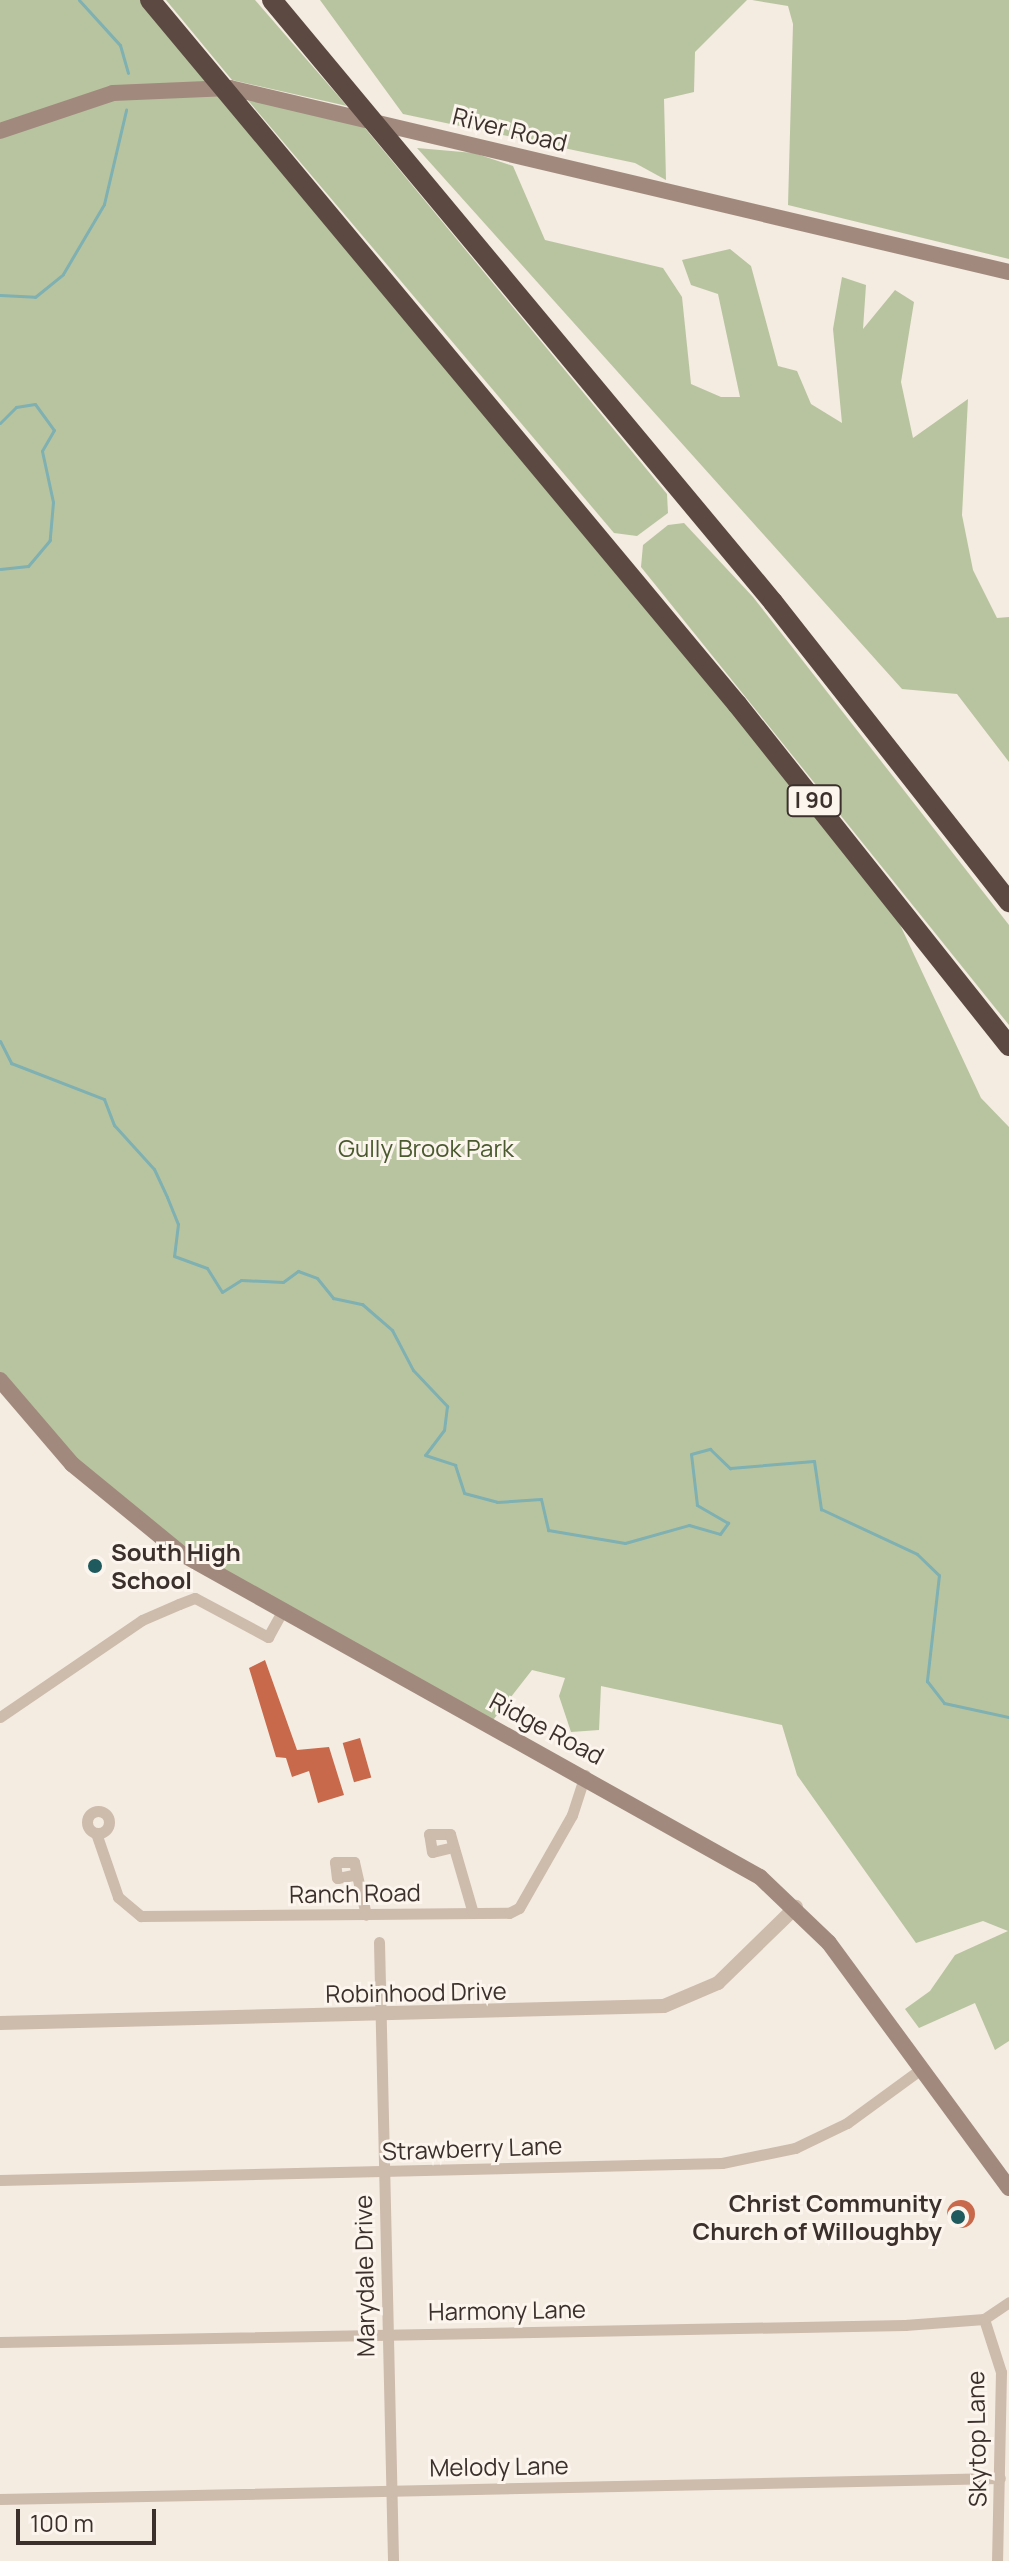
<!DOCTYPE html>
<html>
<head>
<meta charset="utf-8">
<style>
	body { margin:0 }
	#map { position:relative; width:1009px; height:2561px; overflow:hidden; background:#f4ebe1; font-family:Manrope,sans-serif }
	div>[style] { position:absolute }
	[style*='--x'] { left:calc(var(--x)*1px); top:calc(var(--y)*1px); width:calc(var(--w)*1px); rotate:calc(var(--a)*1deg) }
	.green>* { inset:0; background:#b8c4a0 }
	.stream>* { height:3px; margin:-1.5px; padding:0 1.5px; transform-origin:1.5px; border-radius:1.5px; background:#7fb0b2 }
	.building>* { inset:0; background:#c8694b; transform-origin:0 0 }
	.round { border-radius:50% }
	.minor>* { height:11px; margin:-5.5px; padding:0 5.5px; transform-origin:5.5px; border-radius:5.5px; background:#cdbbac }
	.minor>.ring { margin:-5.5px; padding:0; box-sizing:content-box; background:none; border:11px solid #cdbbac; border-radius:50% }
	.tertiary>* { height:14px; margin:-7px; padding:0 7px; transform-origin:7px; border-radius:7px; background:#cdbbac }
	.secondary>* { height:16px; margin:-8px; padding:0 8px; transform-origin:8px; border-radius:8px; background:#a18a7d }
	.motorway>* { height:20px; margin:-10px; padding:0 10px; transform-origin:10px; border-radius:10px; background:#5c4a42 }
	.dots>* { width:22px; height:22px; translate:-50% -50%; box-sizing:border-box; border:4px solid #fbf5ee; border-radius:50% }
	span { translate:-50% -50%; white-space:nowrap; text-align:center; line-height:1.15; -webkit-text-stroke:6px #fbf5ee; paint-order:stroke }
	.shield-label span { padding:2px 6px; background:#fbf5ee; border:2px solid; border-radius:6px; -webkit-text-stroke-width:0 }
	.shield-label { font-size:22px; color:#3b302b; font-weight:700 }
	.street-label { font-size:24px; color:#3b302b }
	.park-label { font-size:24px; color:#4a5a2e }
	.poi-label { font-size:24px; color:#3b302b; font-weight:700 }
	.left { translate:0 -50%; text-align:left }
	.right { translate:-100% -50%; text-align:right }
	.scale { position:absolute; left:16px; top:2509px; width:140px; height:36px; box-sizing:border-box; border:4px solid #3b302b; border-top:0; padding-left:10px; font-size:24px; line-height:28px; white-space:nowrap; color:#3b302b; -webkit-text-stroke:6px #fbf5ee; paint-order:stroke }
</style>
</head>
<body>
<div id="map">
	<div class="green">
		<i style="clip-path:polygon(0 0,150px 0,881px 884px,981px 1098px,1009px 1127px,1009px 2041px,995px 2050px,975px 2003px,919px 2028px,905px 2009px,930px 1991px,955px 1955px,1008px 1931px,983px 1921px,916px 1943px,797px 1775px,782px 1725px,601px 1686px,599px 1730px,571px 1732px,559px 1696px,565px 1678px,532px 1670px,490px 1724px,282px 1612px,123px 1510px,0 1380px)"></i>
		<i style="clip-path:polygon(166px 0,255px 0,347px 106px,232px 80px)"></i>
		<i style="clip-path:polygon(320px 0,747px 0,695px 52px,694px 92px,664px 99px,666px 180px,635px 163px,403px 114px)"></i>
		<i style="clip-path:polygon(752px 0,1009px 0,1009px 259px,788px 205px,793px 24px,788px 6px)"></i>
		<i style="clip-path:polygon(246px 98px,360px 122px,667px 494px,668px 513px,637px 536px,614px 533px)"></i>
		<i style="clip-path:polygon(417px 148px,474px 153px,513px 166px,545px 240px,663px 268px,682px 297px,691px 384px,721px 397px,740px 397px,718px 294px,691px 285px,682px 260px,730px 249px,751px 266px,778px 366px,797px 371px,811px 404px,842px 423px,833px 329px,842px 277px,866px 285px,863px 329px,895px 290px,914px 302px,901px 382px,913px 438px,968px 399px,962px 515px,973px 570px,997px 618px,1009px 617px,1009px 762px,957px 694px,902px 689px)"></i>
		<i style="clip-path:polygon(684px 523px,753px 597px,1009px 925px,1009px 1025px,641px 567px,643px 545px,668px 525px)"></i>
	</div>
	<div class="stream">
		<i style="--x:79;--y:0;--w:61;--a:47.7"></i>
		<i style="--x:120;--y:45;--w:29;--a:74"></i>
		<i style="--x:0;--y:295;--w:35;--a:3"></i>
		<i style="--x:35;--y:297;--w:36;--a:-39"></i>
		<i style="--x:63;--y:274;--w:81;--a:-59.6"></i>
		<i style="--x:104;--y:204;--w:97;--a:-76.8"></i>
		<i style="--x:0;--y:423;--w:23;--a:-45"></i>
		<i style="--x:16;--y:407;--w:19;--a:-9"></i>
		<i style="--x:35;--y:404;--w:32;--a:54"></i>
		<i style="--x:54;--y:430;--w:24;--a:120"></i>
		<i style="--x:42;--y:451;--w:52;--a:77.8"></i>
		<i style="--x:53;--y:502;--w:38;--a:95"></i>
		<i style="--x:50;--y:540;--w:34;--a:130"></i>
		<i style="--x:28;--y:566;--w:28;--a:174"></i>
		<i style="--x:0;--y:1041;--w:25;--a:63"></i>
		<i style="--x:11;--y:1063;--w:100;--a:21.2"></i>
		<i style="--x:104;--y:1099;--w:28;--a:69"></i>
		<i style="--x:114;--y:1125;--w:59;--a:47.7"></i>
		<i style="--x:154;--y:1169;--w:31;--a:65"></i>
		<i style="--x:167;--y:1197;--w:29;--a:68"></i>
		<i style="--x:178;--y:1224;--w:32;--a:97"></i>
		<i style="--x:174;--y:1256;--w:35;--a:20"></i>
		<i style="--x:207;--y:1268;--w:28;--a:58"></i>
		<i style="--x:222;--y:1292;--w:22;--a:-32"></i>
		<i style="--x:241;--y:1280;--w:42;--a:2.7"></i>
		<i style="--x:283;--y:1282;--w:19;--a:-36"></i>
		<i style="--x:298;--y:1271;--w:20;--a:20"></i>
		<i style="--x:317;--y:1278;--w:26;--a:51"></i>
		<i style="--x:333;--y:1298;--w:30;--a:12"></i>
		<i style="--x:362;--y:1304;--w:40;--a:41"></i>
		<i style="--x:392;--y:1330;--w:45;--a:62.3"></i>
		<i style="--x:413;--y:1370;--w:50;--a:46.6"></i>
		<i style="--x:447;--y:1406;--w:24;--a:97"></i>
		<i style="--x:444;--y:1430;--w:31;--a:127"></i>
		<i style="--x:425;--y:1455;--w:32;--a:18"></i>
		<i style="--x:455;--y:1465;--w:29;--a:72"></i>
		<i style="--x:464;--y:1493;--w:34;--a:15"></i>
		<i style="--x:497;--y:1502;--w:44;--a:-3.9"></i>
		<i style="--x:541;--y:1499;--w:32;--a:77"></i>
		<i style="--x:548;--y:1530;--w:78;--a:9.6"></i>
		<i style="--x:625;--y:1543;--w:66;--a:-15.7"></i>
		<i style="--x:689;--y:1525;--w:32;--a:16"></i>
		<i style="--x:720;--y:1534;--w:14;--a:-54"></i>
		<i style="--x:728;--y:1523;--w:36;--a:-150"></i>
		<i style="--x:697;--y:1505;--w:51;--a:-96.7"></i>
		<i style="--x:691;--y:1454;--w:20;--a:-15"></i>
		<i style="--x:710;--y:1449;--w:28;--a:44"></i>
		<i style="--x:730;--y:1468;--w:84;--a:-4.8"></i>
		<i style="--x:814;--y:1461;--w:49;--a:81.7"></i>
		<i style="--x:821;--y:1509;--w:106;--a:25.1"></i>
		<i style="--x:917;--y:1554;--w:30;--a:44"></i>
		<i style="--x:939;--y:1575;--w:107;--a:96.5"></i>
		<i style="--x:927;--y:1681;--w:28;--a:52"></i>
		<i style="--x:944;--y:1703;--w:66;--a:12.2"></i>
	</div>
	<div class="building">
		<i style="clip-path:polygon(265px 1660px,297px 1750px,329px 1747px,344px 1795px,318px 1803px,309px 1771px,292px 1777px,286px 1758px,276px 1757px,249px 1668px)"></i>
		<i style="left:360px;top:1738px;width:41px;height:18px;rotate:74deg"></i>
		<i class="round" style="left:947px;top:2200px;width:28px;height:28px"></i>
	</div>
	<div class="minor">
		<i style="--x:0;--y:1717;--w:172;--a:-34.3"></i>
		<i style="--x:142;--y:1620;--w:40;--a:-23.4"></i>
		<i style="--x:179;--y:1604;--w:17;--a:-21"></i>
		<i style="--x:195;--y:1598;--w:83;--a:28.1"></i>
		<i style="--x:268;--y:1637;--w:29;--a:-61"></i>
		<i class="ring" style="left:87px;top:1811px;width:11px;height:11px"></i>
		<i style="--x:96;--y:1833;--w:68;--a:71"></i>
		<i style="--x:118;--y:1897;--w:30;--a:40"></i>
		<i style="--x:141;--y:1916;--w:368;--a:-0.5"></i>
		<i style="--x:509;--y:1913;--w:11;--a:-27"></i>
		<i style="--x:519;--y:1908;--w:107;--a:-60.3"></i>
		<i style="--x:572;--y:1815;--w:42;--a:-72"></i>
		<i style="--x:449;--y:1848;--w:17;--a:167"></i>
		<i style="--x:432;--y:1852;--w:18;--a:-99"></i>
		<i style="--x:429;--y:1834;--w:21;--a:0"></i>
		<i style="--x:450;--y:1834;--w:82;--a:73.8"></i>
		<i style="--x:353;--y:1875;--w:16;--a:169"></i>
		<i style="--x:337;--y:1878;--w:16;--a:-97"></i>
		<i style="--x:335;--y:1862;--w:19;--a:0"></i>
		<i style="--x:354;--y:1862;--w:54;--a:77.2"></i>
		<i style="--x:379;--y:1942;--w:619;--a:88.7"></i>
		<i style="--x:0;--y:2180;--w:722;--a:-1.35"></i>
		<i style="--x:722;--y:2163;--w:75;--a:-11.6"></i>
		<i style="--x:795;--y:2148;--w:58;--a:-25.7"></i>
		<i style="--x:847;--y:2123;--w:92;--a:-36.1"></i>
		<i style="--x:984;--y:2319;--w:56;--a:72.2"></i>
		<i style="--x:1001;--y:2372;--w:189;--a:91.2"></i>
		<i style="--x:0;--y:2342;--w:905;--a:-1.08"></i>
		<i style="--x:905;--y:2325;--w:79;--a:-4.3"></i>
		<i style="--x:984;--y:2319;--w:30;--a:-34"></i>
		<i style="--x:0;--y:2499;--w:1000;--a:-1.2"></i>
	</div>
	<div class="tertiary">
		<i style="--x:0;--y:2023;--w:664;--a:-1.47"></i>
		<i style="--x:664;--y:2006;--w:59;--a:-23.1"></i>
		<i style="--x:718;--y:1983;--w:109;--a:-44.3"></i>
	</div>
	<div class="secondary">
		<i style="--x:0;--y:131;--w:119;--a:-18.6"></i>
		<i style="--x:113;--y:93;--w:117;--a:-2.4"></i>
		<i style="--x:230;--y:88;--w:800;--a:13.29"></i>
		<i style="--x:0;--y:1380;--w:111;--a:49.4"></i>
		<i style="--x:72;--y:1464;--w:142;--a:39.3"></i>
		<i style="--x:182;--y:1554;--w:662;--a:29.2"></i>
		<i style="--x:760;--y:1877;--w:95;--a:43.7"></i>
		<i style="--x:829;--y:1943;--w:304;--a:53.7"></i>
	</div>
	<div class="motorway">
		<i style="--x:150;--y:0;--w:917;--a:50.18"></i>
		<i style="--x:737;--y:704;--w:437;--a:51.5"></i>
		<i style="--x:272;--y:0;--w:783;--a:50.23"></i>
		<i style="--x:773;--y:602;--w:382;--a:51.8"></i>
	</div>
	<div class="dots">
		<i style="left:95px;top:1566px;background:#1f5a5e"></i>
		<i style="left:958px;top:2217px;background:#1f5a5e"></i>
	</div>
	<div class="shield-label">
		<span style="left:814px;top:801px">I 90</span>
	</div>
	<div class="street-label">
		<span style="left:510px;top:129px;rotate:14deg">River Road</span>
		<span style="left:547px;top:1728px;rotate:28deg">Ridge Road</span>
		<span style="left:355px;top:1893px;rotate:-1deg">Ranch Road</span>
		<span style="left:416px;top:1992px;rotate:-1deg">Robinhood Drive</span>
		<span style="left:472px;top:2148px;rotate:-2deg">Strawberry Lane</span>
		<span style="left:364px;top:2276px;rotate:-91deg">Marydale Drive</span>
		<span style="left:507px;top:2310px;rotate:-1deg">Harmony Lane</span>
		<span style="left:976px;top:2439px;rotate:-91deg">Skytop Lane</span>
		<span style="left:499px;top:2466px;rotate:-1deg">Melody Lane</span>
	</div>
	<div class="park-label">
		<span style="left:426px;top:1148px">Gully Brook Park</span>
	</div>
	<div class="poi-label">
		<span class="left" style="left:111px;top:1566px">South High<br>School</span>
		<span class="right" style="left:942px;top:2217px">Christ Community<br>Church of Willoughby</span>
	</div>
	<div class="scale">100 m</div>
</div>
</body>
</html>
